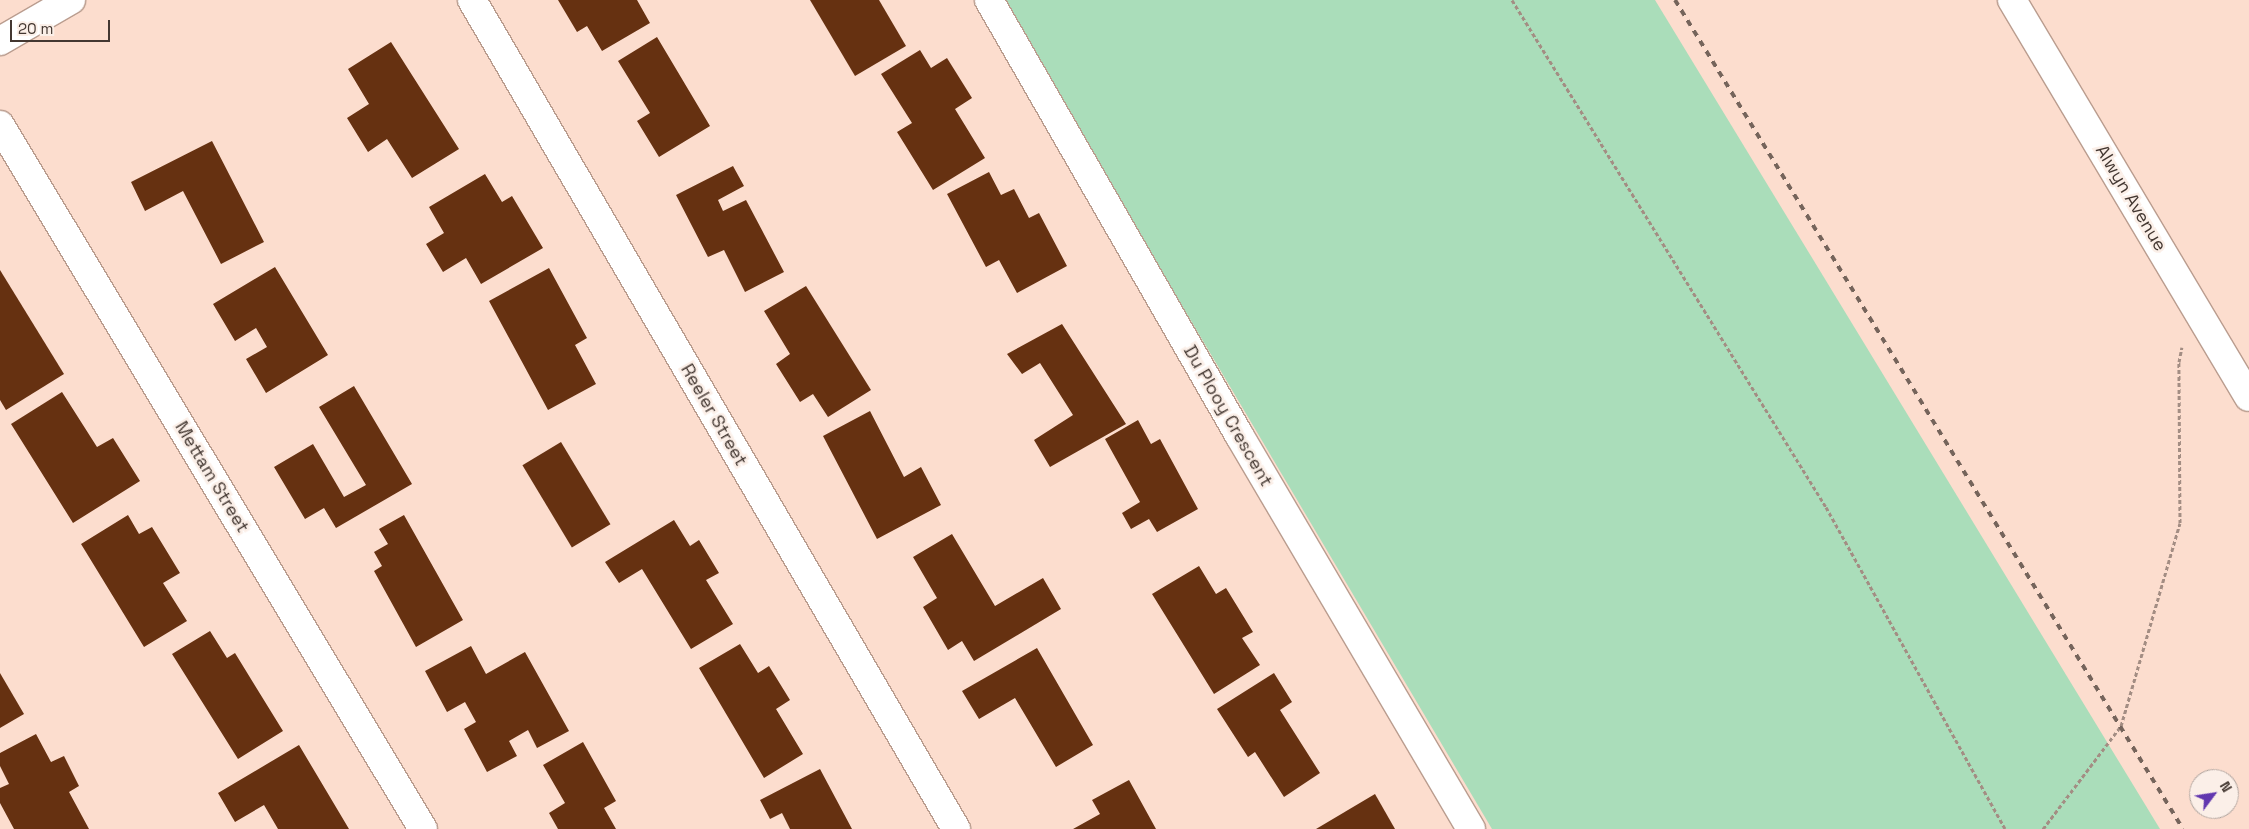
<!DOCTYPE html>
<html>
<head>
<meta charset="utf-8">
<style>
	body { margin:0 }
	#map { position:relative; width:2249px; height:829px; overflow:hidden; background:#fcddce; font-family:"Space Grotesk",sans-serif }
	div>[style] { position:absolute }
	[style*='--x'] { left:calc(var(--x)*1px); top:calc(var(--y)*1px); width:calc(var(--w)*1px); rotate:calc(var(--a)*1deg) }
	.green>* { inset:0; background:#aaddba }
	.building>* { inset:0; background:#663111; transform-origin:0 0 }
	.path>* { height:3px; margin-top:-1.5px; transform-origin:0; background:repeating-linear-gradient(90deg,#a38d83 0 4px,transparent 0 6.5px) }
	.roads { filter:drop-shadow(1px 0 #ba9d8f) drop-shadow(-1px 0 #ba9d8f) drop-shadow(0 1px #ba9d8f) drop-shadow(0 -1px #ba9d8f) }
	.minor>* { height:28px; margin:-14px; padding:0 14px; transform-origin:14px; border-radius:14px; background:#fff }
	.rail>* { height:4px; margin-top:-2px; transform-origin:0; background:repeating-linear-gradient(90deg,#75645b 0 6px,transparent 0 12px) }
	span { translate:-50% -50%; white-space:nowrap; text-align:center; line-height:1.15; -webkit-text-stroke:5px #fbefe8; paint-order:stroke }
	.street-label { font-size:18px; color:#433731 }
	.north { position:absolute; left:2189px; top:769px; width:50px; height:50px; box-sizing:border-box; background:#fbefe8; border:1px solid #b1a59f; border-radius:50%; rotate:59deg; font-size:14px; font-weight:700; line-height:20px; text-align:center; color:#433731 }
	.north::after { content:''; display:block; margin:auto; width:18px; height:22px; background:#6237af; clip-path:polygon(50% 0,100% 100%,50% 72%,0 100%) }
	.scale { position:absolute; left:10px; top:20px; width:100px; height:22px; box-sizing:border-box; border:2px solid #433731; border-top:0; padding-left:6px; font-size:15px; line-height:18px; white-space:nowrap; color:#433731; -webkit-text-stroke:4px #fbefe8; paint-order:stroke }
</style>
</head>
<body>
<div id="map">
	<div class="green">
		<i style="clip-path:polygon(1001px 0,1655px 0,2160px 829px,1492px 829px)"></i>
	</div>
	<div class="building">
		<i style="clip-path:polygon(558px 0,637px 0,650px 23px,602px 51px,587px 26px,577px 32px)"></i>
		<i style="clip-path:polygon(810px 0,879px 0,906px 46px,855px 76px)"></i>
		<i style="clip-path:polygon(657px 37px,710px 126px,659px 157px,637px 121px,650px 113px,618px 61px)"></i>
		<i style="clip-path:polygon(391px 42px,459px 149px,412px 178px,387px 139px,368px 152px,347px 118px,369px 104px,348px 69px)"></i>
		<i style="clip-path:polygon(920px 50px,931px 68px,947px 58px,972px 98px,955px 109px,985px 158px,933px 190px,897px 132px,912px 123px,881px 74px)"></i>
		<i style="clip-path:polygon(212px 141px,264px 242px,221px 264px,183px 191px,145px 211px,131px 182px)"></i>
		<i style="clip-path:polygon(733px 166px,744px 186px,718px 200px,723px 211px,746px 200px,784px 272px,745px 292px,724px 250px,708px 257px,676px 195px)"></i>
		<i style="clip-path:polygon(989px 172px,1001px 195px,1014px 189px,1029px 218px,1039px 213px,1067px 266px,1017px 293px,999px 260px,986px 267px,947px 194px)"></i>
		<i style="clip-path:polygon(485px 174px,502px 202px,512px 196px,543px 248px,481px 284px,466px 258px,443px 272px,426px 244px,444px 233px,429px 207px)"></i>
		<i style="clip-path:polygon(275px 267px,328px 355px,266px 393px,246px 359px,267px 347px,256px 328px,235px 341px,213px 304px)"></i>
		<i style="clip-path:polygon(549px 268px,587px 338px,575px 345px,596px 384px,548px 410px,489px 301px)"></i>
		<i style="clip-path:polygon(0 270px,64px 374px,6px 410px,0 400px)"></i>
		<i style="clip-path:polygon(806px 286px,871px 390px,828px 417px,813px 394px,800px 402px,776px 364px,790px 354px,764px 311px)"></i>
		<i style="clip-path:polygon(1062px 324px,1126px 424px,1050px 467px,1034px 440px,1073px 415px,1040px 363px,1022px 374px,1007px 354px)"></i>
		<i style="clip-path:polygon(354px 386px,412px 484px,336px 528px,324px 508px,305px 519px,274px 467px,313px 444px,344px 497px,366px 485px,319px 407px)"></i>
		<i style="clip-path:polygon(62px 392px,97px 447px,113px 438px,140px 481px,73px 523px,11px 424px)"></i>
		<i style="clip-path:polygon(870px 411px,904px 477px,921px 467px,941px 505px,877px 539px,823px 436px)"></i>
		<i style="clip-path:polygon(1138px 420px,1151px 444px,1160px 439px,1198px 509px,1157px 532px,1149px 519px,1131px 529px,1122px 513px,1140px 502px,1105px 439px)"></i>
		<i style="left:561px;top:442px;width:96px;height:45px;rotate:59deg"></i>
		<i style="clip-path:polygon(128px 515px,139px 534px,152px 527px,180px 573px,163px 583px,187px 621px,144px 647px,81px 544px)"></i>
		<i style="clip-path:polygon(404px 515px,463px 620px,416px 647px,374px 571px,382px 566px,374px 552px,388px 544px,379px 529px)"></i>
		<i style="clip-path:polygon(674px 520px,690px 546px,699px 540px,719px 573px,706px 580px,733px 624px,691px 649px,642px 569px,619px 583px,605px 562px)"></i>
		<i style="clip-path:polygon(952px 534px,995px 606px,1043px 578px,1061px 609px,974px 661px,962px 641px,948px 650px,923px 607px,937px 598px,913px 557px)"></i>
		<i style="clip-path:polygon(1199px 566px,1216px 594px,1226px 588px,1253px 632px,1242px 638px,1260px 665px,1214px 694px,1152px 594px)"></i>
		<i style="clip-path:polygon(210px 631px,227px 658px,235px 653px,283px 731px,238px 759px,172px 654px)"></i>
		<i style="clip-path:polygon(740px 644px,758px 673px,769px 666px,790px 700px,776px 709px,803px 754px,764px 778px,699px 668px)"></i>
		<i style="clip-path:polygon(471px 646px,486px 674px,525px 652px,569px 731px,537px 748px,528px 730px,509px 741px,517px 756px,487px 772px,464px 729px,476px 722px,465px 702px,447px 712px,425px 671px)"></i>
		<i style="clip-path:polygon(1037px 648px,1093px 745px,1056px 767px,1015px 698px,979px 719px,962px 691px)"></i>
		<i style="clip-path:polygon(0 673px,24px 714px,0 728px)"></i>
		<i style="clip-path:polygon(1274px 673px,1292px 702px,1280px 710px,1320px 773px,1284px 797px,1255px 752px,1248px 757px,1217px 709px)"></i>
		<i style="clip-path:polygon(36px 734px,51px 762px,64px 756px,79px 786px,69px 792px,89px 829px,14px 829px,0 803px,0 788px,9px 784px,0 766px,0 753px)"></i>
		<i style="clip-path:polygon(583px 742px,616px 801px,604px 808px,616px 829px,558px 829px,549px 813px,565px 803px,543px 765px)"></i>
		<i style="clip-path:polygon(299px 745px,349px 829px,278px 829px,264px 805px,235px 822px,218px 793px)"></i>
		<i style="clip-path:polygon(820px 769px,852px 829px,790px 829px,782px 813px,770px 819px,760px 800px)"></i>
		<i style="clip-path:polygon(1129px 780px,1156px 829px,1073px 829px,1100px 814px,1092px 800px)"></i>
		<i style="clip-path:polygon(1375px 794px,1395px 829px,1316px 829px)"></i>
	</div>
	<div class="path">
		<i style="--x:1512;--y:0;--w:596;--a:58.23"></i>
		<i style="--x:1826;--y:507;--w:368;--a:60.9"></i>
		<i style="--x:2043;--y:829;--w:129;--a:-52.9"></i>
		<i style="--x:2121;--y:726;--w:211;--a:-73.8"></i>
		<i style="--x:2180;--y:523;--w:161;--a:-90.4"></i>
		<i style="--x:2179;--y:362;--w:15;--a:-79"></i>
	</div>
	<div class="roads">
		<div class="minor">
			<i style="--x:472;--y:0;--w:960;--a:59.72"></i>
			<i style="--x:989;--y:0;--w:502;--a:60.11"></i>
			<i style="--x:1239;--y:435;--w:457;--a:59.5"></i>
			<i style="--x:2012;--y:0;--w:462;--a:59.2"></i>
			<i style="--x:0;--y:41;--w:82;--a:-30"></i>
			<i style="--x:0;--y:125;--w:821;--a:59"></i>
		</div>
	</div>
	<div class="rail">
		<i style="--x:1675;--y:0;--w:972;--a:58.5"></i>
	</div>
	<div class="street-label">
		<span style="left:2131px;top:198px;rotate:59deg">Alwyn Avenue</span>
		<span style="left:714px;top:415px;rotate:60deg">Reeler Street</span>
		<span style="left:1228px;top:416px;rotate:60deg">Du Plooy Crescent</span>
		<span style="left:212px;top:477px;rotate:59deg">Mettam Street</span>
	</div>
	<div class="north">N</div>
	<div class="scale">20 m</div>
</div>
</body>
</html>
